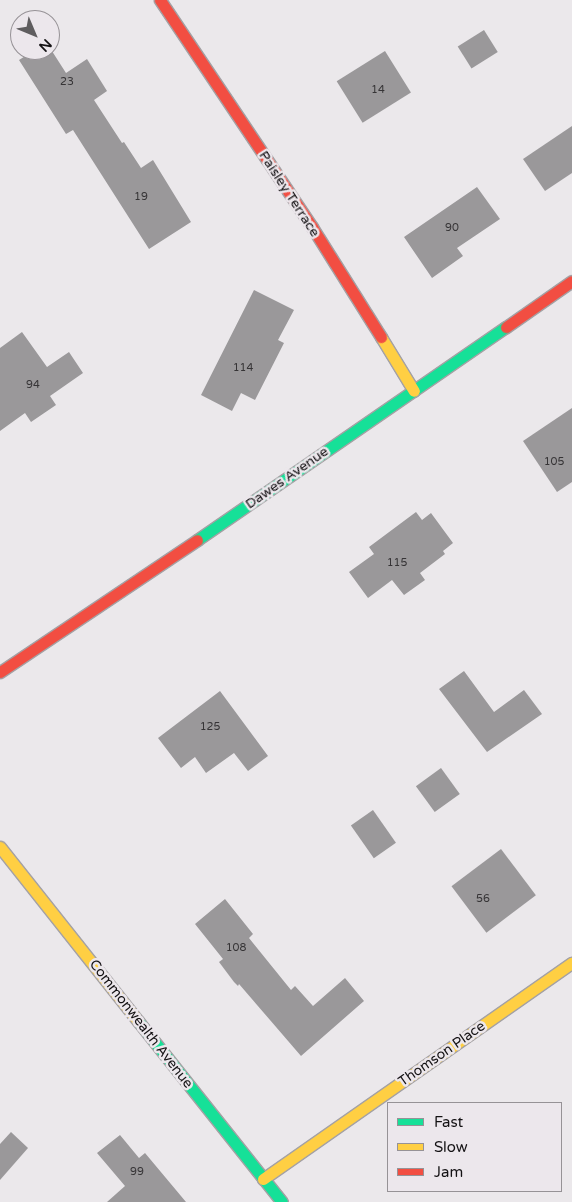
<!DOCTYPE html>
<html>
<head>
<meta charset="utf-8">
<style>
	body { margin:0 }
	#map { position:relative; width:572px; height:1202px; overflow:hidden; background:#ebe8eb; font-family:"Varela Round",sans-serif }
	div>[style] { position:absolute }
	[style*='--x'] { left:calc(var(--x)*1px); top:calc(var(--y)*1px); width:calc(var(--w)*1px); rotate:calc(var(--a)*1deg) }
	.building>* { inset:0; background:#9a989a; transform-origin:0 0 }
	.roads { filter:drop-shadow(1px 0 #a4a1a4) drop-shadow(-1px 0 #a4a1a4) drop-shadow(0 1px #a4a1a4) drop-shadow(0 -1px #a4a1a4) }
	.fast>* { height:11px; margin:-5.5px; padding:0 5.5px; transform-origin:5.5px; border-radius:5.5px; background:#16e098 }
	.slow>* { height:11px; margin:-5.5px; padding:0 5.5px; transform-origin:5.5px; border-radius:5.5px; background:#ffcf43 }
	.jam>* { height:11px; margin:-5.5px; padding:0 5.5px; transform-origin:5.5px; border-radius:5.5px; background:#f24e42 }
	span { translate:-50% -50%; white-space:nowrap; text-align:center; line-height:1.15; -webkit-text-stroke:5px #ece7ec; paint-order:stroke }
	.number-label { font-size:11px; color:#363436 }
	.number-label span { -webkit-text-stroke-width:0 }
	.street-label { font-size:14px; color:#141214 }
	.legend { position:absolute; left:387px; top:1102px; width:175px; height:90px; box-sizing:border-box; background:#ece7ec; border:1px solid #969296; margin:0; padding:6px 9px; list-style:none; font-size:15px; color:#141214 }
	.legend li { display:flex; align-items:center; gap:10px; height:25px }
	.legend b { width:25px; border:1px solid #969296 }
	.north { position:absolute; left:10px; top:10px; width:50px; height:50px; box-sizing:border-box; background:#ece7ec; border:1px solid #969296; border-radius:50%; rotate:135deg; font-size:14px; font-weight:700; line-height:20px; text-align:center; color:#141214 }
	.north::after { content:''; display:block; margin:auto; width:18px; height:22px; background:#5f5d5f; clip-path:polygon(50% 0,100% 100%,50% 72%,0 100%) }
</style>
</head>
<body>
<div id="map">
	<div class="building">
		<i style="left:484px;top:30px;width:26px;height:31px;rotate:58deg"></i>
		<i style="clip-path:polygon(50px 48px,66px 73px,87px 59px,107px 91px,94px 100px,122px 143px,124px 142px,141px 168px,153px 160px,191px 222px,149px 249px,73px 130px,66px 134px,19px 60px,35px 50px,50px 50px)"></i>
		<i style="left:385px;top:51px;width:49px;height:57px;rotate:58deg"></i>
		<i style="clip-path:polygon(572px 126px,572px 173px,545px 191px,523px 159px)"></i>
		<i style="clip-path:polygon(477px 187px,500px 219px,457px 248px,463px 256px,432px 278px,404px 237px)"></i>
		<i style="clip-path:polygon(254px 290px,294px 310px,278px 340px,284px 343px,255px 400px,241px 393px,232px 411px,201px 395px)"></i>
		<i style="clip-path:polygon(22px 332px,47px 367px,69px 352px,83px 373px,50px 396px,56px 405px,31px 422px,25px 413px,0 431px,0 348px)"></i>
		<i style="clip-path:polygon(572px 408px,572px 482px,557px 492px,523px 441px)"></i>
		<i style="clip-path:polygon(416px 512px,422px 520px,431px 513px,453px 543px,443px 551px,445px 554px,420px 573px,425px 580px,404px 595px,392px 580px,368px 598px,349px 572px,374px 554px,369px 547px)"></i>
		<i style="clip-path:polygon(464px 671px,494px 712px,524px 690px,542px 714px,487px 752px,439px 689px)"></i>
		<i style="clip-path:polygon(220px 691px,268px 756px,248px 771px,234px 753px,206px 773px,195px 757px,181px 768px,158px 738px)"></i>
		<i style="left:441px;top:768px;width:32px;height:31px;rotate:54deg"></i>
		<i style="left:373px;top:810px;width:40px;height:27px;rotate:55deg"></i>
		<i style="left:501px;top:849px;width:58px;height:62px;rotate:53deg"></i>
		<i style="clip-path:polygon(225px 899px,253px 934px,249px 938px,291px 990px,295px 986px,313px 1006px,345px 978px,364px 1001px,301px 1056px,239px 984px,238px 986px,234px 982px,219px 962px,223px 959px,195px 924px)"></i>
		<i style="clip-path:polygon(11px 1132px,28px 1148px,0 1180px,0 1144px)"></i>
		<i style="clip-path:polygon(120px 1135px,139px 1158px,145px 1153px,186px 1202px,107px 1202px,125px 1186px,97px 1153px)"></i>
	</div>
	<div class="roads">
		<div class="fast">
			<i style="--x:197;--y:540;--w:375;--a:-34.6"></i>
			<i style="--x:138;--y:1021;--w:231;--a:51.5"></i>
		</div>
		<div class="slow">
			<i style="--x:381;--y:337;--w:63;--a:58.6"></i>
			<i style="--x:0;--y:847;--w:222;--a:51.6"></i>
			<i style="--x:263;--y:1179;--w:377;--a:-35"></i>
		</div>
		<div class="jam">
			<i style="--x:160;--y:0;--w:273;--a:56.2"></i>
			<i style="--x:312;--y:227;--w:130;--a:57.9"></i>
			<i style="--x:506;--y:327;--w:80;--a:-34.9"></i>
			<i style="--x:0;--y:672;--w:237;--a:-33.8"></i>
		</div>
	</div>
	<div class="number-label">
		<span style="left:67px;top:82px">23</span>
		<span style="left:378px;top:90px">14</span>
		<span style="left:141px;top:197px">19</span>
		<span style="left:452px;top:228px">90</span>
		<span style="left:243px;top:368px">114</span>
		<span style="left:33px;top:385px">94</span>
		<span style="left:554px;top:462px">105</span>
		<span style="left:397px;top:563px">115</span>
		<span style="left:210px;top:727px">125</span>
		<span style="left:483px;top:899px">56</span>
		<span style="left:236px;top:948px">108</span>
		<span style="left:137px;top:1172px">99</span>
	</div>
	<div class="street-label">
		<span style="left:289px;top:194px;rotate:57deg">Paisley Terrace</span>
		<span style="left:287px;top:478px;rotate:-35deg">Dawes Avenue</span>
		<span style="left:141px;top:1024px;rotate:52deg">Commonwealth Avenue</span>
		<span style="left:442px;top:1054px;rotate:-35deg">Thomson Place</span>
	</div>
	<ul class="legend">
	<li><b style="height:6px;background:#16e098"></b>Fast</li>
	<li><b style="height:6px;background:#ffcf43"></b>Slow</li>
	<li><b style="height:6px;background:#f24e42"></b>Jam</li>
	</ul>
	<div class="north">N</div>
</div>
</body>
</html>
